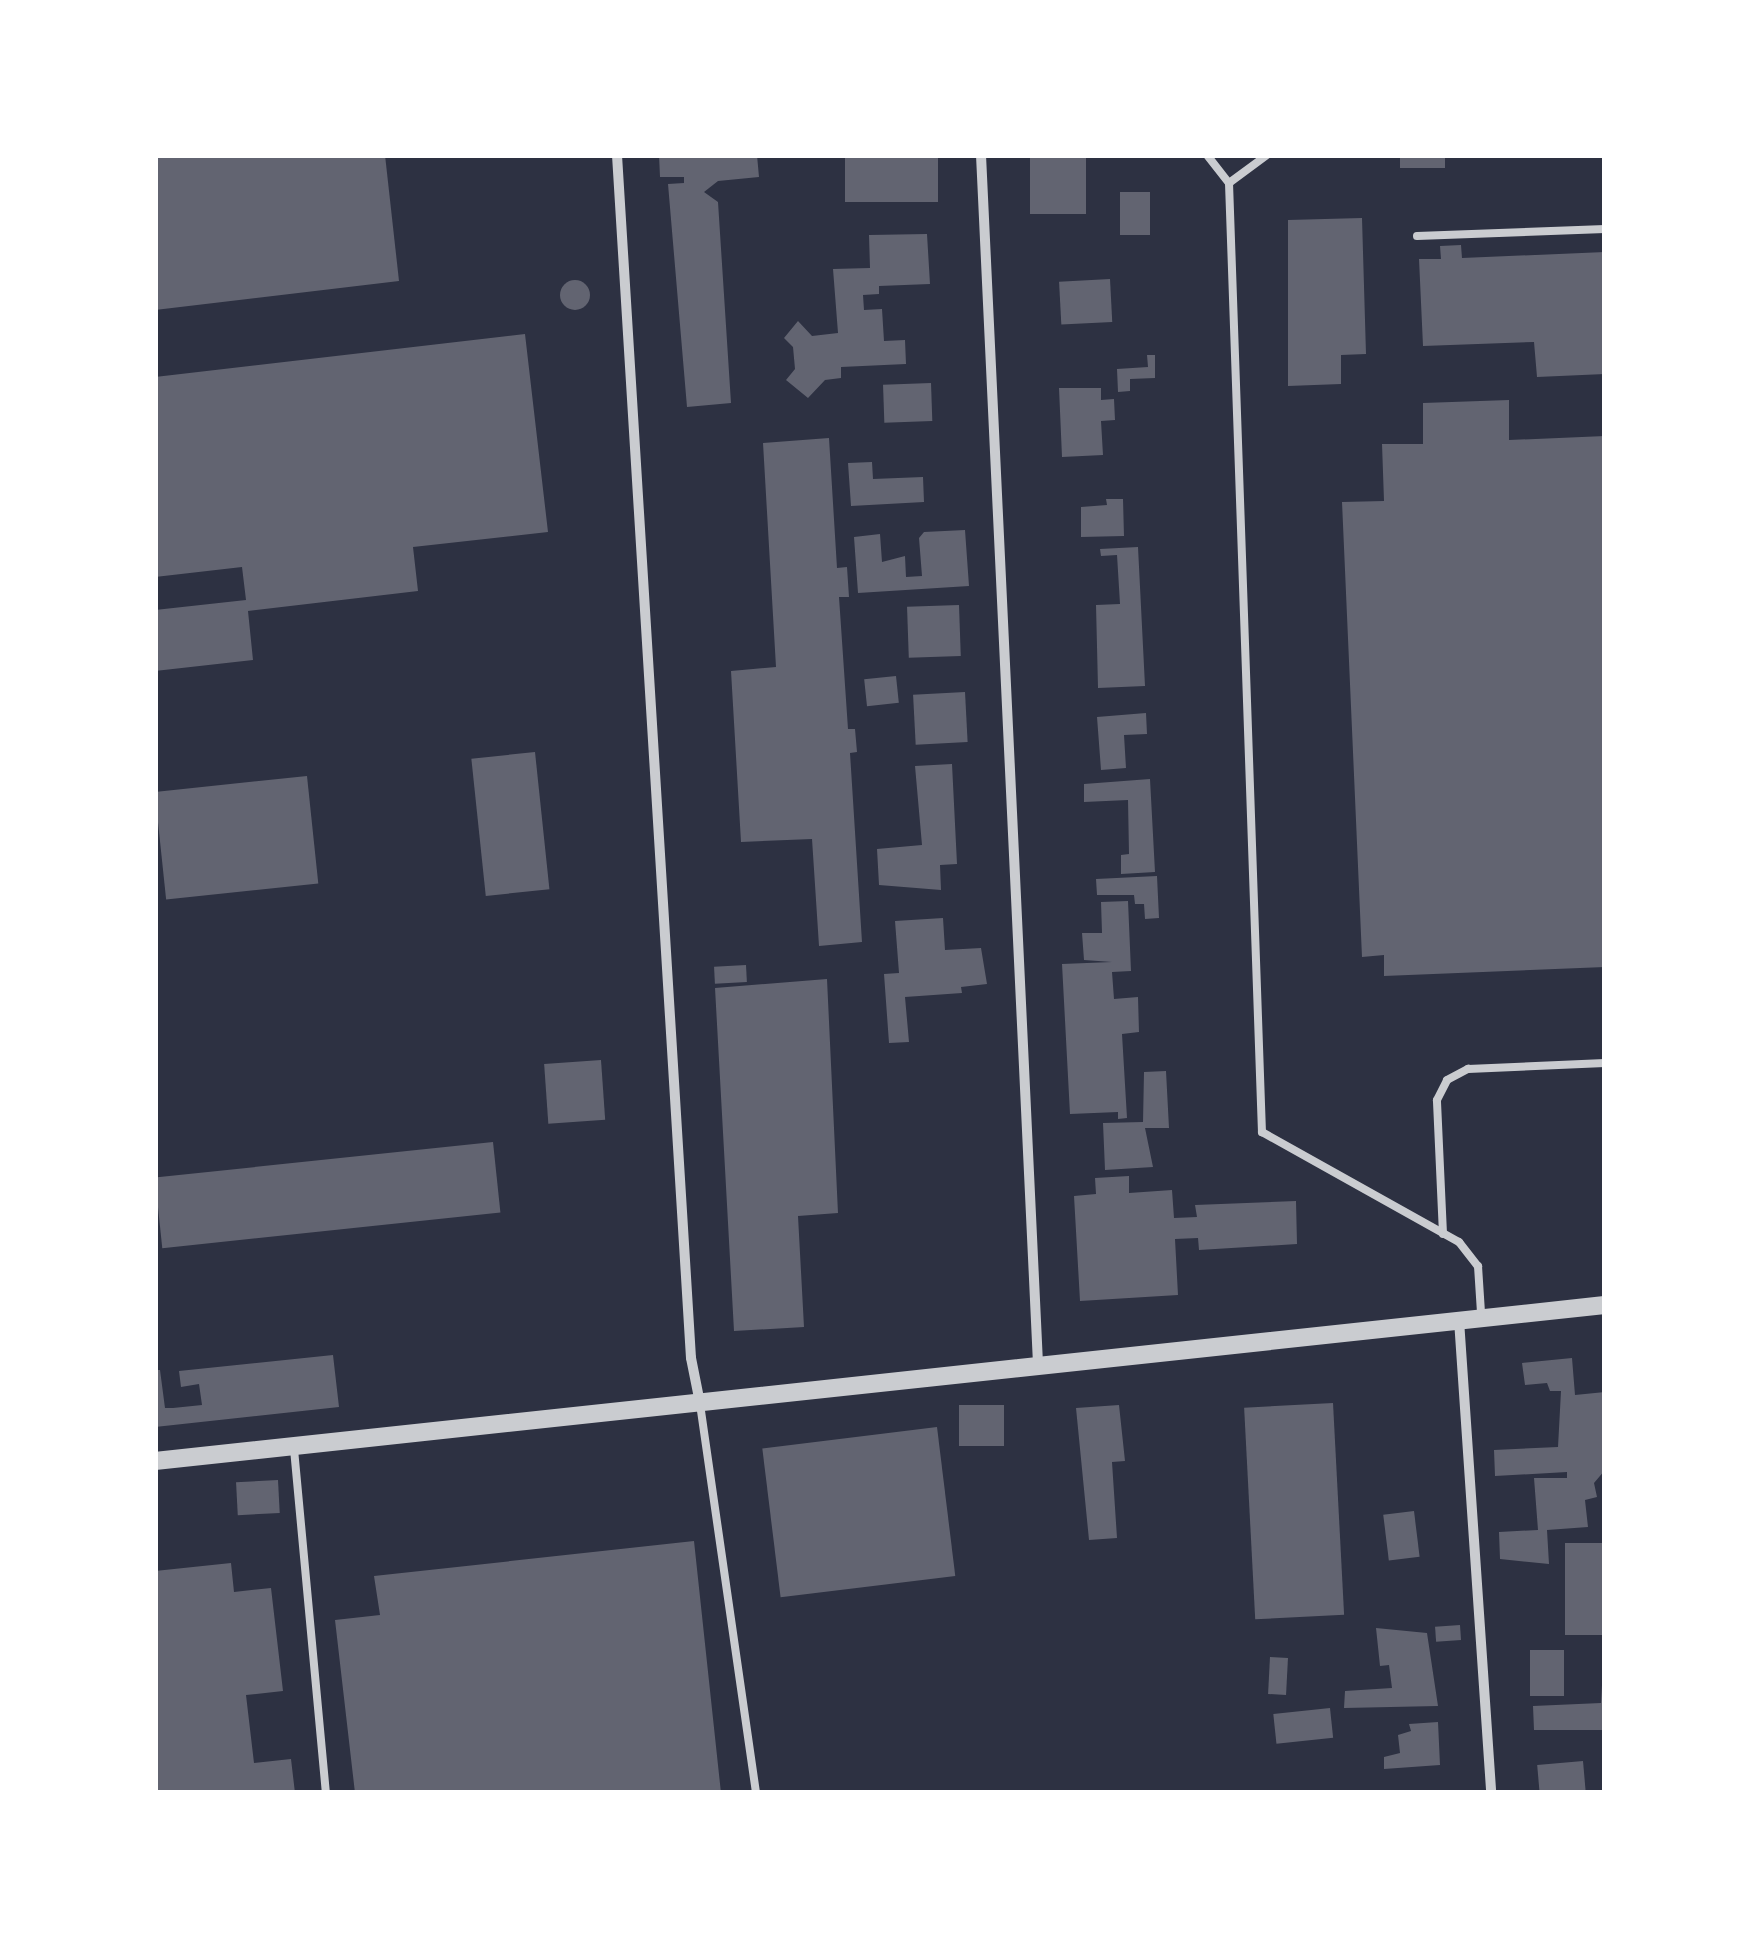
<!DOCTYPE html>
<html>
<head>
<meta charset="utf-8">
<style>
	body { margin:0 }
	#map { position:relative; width:1760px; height:1948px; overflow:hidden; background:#2d3142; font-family:"Zilla Slab",serif }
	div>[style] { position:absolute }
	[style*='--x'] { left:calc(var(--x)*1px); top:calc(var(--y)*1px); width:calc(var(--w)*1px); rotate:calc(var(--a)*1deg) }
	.building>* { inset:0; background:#626471; transform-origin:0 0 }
	.round { border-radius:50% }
	.service>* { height:8px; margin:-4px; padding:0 4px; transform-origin:4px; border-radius:4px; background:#caccd0 }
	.minor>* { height:10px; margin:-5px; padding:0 5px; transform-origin:5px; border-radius:5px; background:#caccd0 }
	.tertiary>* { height:18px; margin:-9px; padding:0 9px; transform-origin:9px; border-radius:9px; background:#caccd0 }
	span { translate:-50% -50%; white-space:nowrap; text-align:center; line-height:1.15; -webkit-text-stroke:10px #fff; paint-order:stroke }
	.frame { position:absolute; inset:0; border:158px solid #fff; pointer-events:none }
</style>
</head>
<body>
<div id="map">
	<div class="building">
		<i style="clip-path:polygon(155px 155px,385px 155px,399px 281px,155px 310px)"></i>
		<i style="clip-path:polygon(659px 155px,757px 155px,759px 177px,718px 181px,704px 192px,718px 202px,731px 403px,687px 407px,668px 184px,684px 183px,684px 177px,660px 177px)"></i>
		<i style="left:845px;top:155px;width:93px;height:47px"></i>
		<i style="left:1030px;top:155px;width:56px;height:59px"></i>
		<i style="left:1400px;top:155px;width:45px;height:13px"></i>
		<i style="left:1150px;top:192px;width:43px;height:30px;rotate:90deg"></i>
		<i style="clip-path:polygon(1362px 218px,1366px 354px,1341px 355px,1341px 384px,1288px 386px,1288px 220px)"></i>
		<i style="clip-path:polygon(927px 234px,930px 284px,879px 286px,879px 294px,863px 295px,864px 310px,882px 309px,884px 341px,905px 340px,906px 364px,841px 367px,841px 378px,825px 380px,808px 398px,786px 380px,795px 369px,793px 347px,784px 338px,798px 321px,812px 336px,838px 333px,833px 269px,870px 268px,869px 235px)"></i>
		<i style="clip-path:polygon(1461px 245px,1462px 258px,1605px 252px,1605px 374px,1537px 377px,1534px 342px,1423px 346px,1419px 259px,1441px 259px,1440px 246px)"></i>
		<i style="left:1110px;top:279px;width:43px;height:51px;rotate:87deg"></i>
		<i class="round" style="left:560px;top:280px;width:30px;height:30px"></i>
		<i style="clip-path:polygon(525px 334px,548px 532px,413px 547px,418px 591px,248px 611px,253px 660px,155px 671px,155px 610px,246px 600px,242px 567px,155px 577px,155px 377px)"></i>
		<i style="clip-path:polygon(1147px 355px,1155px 355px,1155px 378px,1130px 379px,1130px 391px,1118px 392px,1117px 369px,1148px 367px)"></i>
		<i style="left:931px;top:383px;width:38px;height:48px;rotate:88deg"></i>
		<i style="clip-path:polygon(1059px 388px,1101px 388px,1101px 400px,1114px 399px,1115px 420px,1101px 421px,1103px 455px,1062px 457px)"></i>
		<i style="clip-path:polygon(1509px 400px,1509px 440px,1605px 436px,1605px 967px,1384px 976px,1384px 955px,1362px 957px,1342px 502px,1384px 501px,1382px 444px,1423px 444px,1423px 403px)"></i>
		<i style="clip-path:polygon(829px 438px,837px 568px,847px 567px,849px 597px,839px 597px,848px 729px,855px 729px,857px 752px,850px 753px,862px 942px,819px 946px,812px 839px,741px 842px,731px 671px,776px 667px,763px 443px)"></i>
		<i style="clip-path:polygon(872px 462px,873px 479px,923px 477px,924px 502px,851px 506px,848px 463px)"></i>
		<i style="clip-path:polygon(1106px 499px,1123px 499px,1124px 536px,1081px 537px,1081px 507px,1107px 505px)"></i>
		<i style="clip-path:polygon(965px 530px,969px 586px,858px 593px,854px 537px,880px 534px,882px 562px,905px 556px,906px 577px,922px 576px,919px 538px,924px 532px)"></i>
		<i style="clip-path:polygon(1138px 547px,1145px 686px,1098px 688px,1096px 605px,1120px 604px,1117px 555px,1101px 556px,1100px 549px)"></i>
		<i style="left:959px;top:605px;width:51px;height:52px;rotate:88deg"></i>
		<i style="left:896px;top:676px;width:27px;height:32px;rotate:84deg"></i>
		<i style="left:965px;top:692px;width:50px;height:52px;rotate:87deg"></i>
		<i style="clip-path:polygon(1146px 713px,1147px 734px,1124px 735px,1126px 768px,1101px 770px,1097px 717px)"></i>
		<i style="left:535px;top:752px;width:138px;height:64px;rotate:84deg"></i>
		<i style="clip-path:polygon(952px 764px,957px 864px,940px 865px,941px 890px,879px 885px,877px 849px,922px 845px,915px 766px)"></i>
		<i style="left:307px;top:776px;width:108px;height:153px;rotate:84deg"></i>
		<i style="clip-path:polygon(1150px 779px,1155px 872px,1121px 874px,1121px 855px,1129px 854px,1128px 800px,1084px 802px,1084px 784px)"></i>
		<i style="clip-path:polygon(1157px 876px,1159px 918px,1145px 919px,1144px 904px,1135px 904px,1134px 895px,1097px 895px,1096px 879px)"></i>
		<i style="clip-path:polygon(1128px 901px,1131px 971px,1112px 972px,1114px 999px,1138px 997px,1139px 1032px,1122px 1034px,1127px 1118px,1118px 1119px,1118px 1112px,1070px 1114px,1062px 964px,1112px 962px,1084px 960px,1082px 933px,1102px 933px,1101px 902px)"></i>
		<i style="clip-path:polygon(943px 918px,945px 950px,981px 948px,987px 984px,961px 987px,962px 993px,905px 997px,909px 1042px,889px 1043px,884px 974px,899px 973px,895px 921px)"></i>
		<i style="left:746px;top:965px;width:17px;height:32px;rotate:87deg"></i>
		<i style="clip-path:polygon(827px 979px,838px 1213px,798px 1216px,804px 1327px,734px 1331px,715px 988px)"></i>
		<i style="left:601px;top:1060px;width:60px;height:57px;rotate:86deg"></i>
		<i style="clip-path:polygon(1166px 1071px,1169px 1128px,1145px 1128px,1153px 1167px,1105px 1170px,1103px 1123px,1143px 1122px,1144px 1072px)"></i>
		<i style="left:493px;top:1142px;width:71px;height:340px;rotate:84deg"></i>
		<i style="clip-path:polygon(1129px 1176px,1129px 1193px,1172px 1190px,1174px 1218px,1197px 1217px,1195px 1205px,1296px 1201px,1297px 1244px,1199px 1250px,1198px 1238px,1175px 1239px,1178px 1295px,1080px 1301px,1074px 1196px,1096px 1194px,1095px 1178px)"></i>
		<i style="clip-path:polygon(333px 1355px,339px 1407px,155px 1427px,155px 1370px,160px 1370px,165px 1408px,173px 1408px,202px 1405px,199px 1384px,181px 1387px,179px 1371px)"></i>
		<i style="clip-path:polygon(1572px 1358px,1575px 1395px,1605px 1392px,1605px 1470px,1594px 1483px,1597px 1497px,1585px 1500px,1588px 1527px,1547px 1530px,1549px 1564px,1500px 1559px,1499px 1532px,1538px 1530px,1534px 1478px,1567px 1478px,1567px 1472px,1495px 1476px,1494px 1450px,1558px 1447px,1561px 1391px,1550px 1391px,1547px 1383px,1525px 1385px,1522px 1363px)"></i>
		<i style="left:1333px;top:1403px;width:212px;height:89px;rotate:87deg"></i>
		<i style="left:1004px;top:1405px;width:41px;height:45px;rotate:90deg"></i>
		<i style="clip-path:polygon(1119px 1405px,1125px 1461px,1112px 1462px,1117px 1538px,1089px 1540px,1076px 1408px)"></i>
		<i style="left:937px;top:1427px;width:150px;height:176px;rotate:83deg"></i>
		<i style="left:278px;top:1480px;width:33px;height:42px;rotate:87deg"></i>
		<i style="left:1414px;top:1511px;width:46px;height:31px;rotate:83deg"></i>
		<i style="clip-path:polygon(694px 1541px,721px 1793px,355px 1793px,335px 1620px,380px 1615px,374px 1576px)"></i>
		<i style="left:1605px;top:1543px;width:92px;height:40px;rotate:90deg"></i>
		<i style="clip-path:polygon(231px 1563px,234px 1592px,271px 1588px,283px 1691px,246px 1695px,254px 1763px,291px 1759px,295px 1793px,155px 1793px,155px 1571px)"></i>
		<i style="left:1460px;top:1625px;width:15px;height:25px;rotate:86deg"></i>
		<i style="clip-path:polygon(1376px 1628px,1427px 1633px,1438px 1706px,1344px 1708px,1345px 1691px,1392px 1688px,1389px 1665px,1380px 1666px)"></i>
		<i style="left:1530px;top:1650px;width:34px;height:46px"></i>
		<i style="left:1270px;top:1657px;width:18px;height:37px;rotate:3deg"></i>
		<i style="clip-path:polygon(1602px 1685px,1605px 1730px,1534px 1730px,1533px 1706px,1601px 1703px)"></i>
		<i style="left:1330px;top:1708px;width:30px;height:57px;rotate:84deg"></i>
		<i style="clip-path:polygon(1438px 1722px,1440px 1765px,1384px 1769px,1384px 1757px,1400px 1753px,1398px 1735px,1411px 1731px,1409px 1724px)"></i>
		<i style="left:1583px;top:1761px;width:32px;height:46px;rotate:85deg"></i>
	</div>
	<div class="service">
		<i style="--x:1207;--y:155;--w:36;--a:52"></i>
		<i style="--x:1229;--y:183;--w:950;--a:88.01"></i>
		<i style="--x:1262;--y:1132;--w:226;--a:29.2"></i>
		<i style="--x:1459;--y:1242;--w:31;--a:52"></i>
		<i style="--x:1478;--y:1266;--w:47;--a:86.3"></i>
		<i style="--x:1229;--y:183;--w:47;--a:-36.4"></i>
		<i style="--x:1417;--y:236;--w:188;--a:-2.1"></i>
		<i style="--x:1443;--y:1234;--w:134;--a:-92.6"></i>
		<i style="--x:1437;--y:1100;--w:22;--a:-63"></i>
		<i style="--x:1447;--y:1080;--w:24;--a:-28"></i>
		<i style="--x:1468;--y:1069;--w:137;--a:-2.5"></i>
		<i style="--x:700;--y:1404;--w:393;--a:81.8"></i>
		<i style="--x:294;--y:1449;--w:345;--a:84.7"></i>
	</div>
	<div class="minor">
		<i style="--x:617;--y:155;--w:1205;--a:86.48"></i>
		<i style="--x:691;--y:1358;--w:46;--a:78.7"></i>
		<i style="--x:981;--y:155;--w:1210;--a:87.3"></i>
		<i style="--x:1459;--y:1320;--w:474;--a:86.1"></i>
	</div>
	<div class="tertiary">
		<i style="--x:155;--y:1461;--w:1458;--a:-6.14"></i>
	</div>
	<div class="frame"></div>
</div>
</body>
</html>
